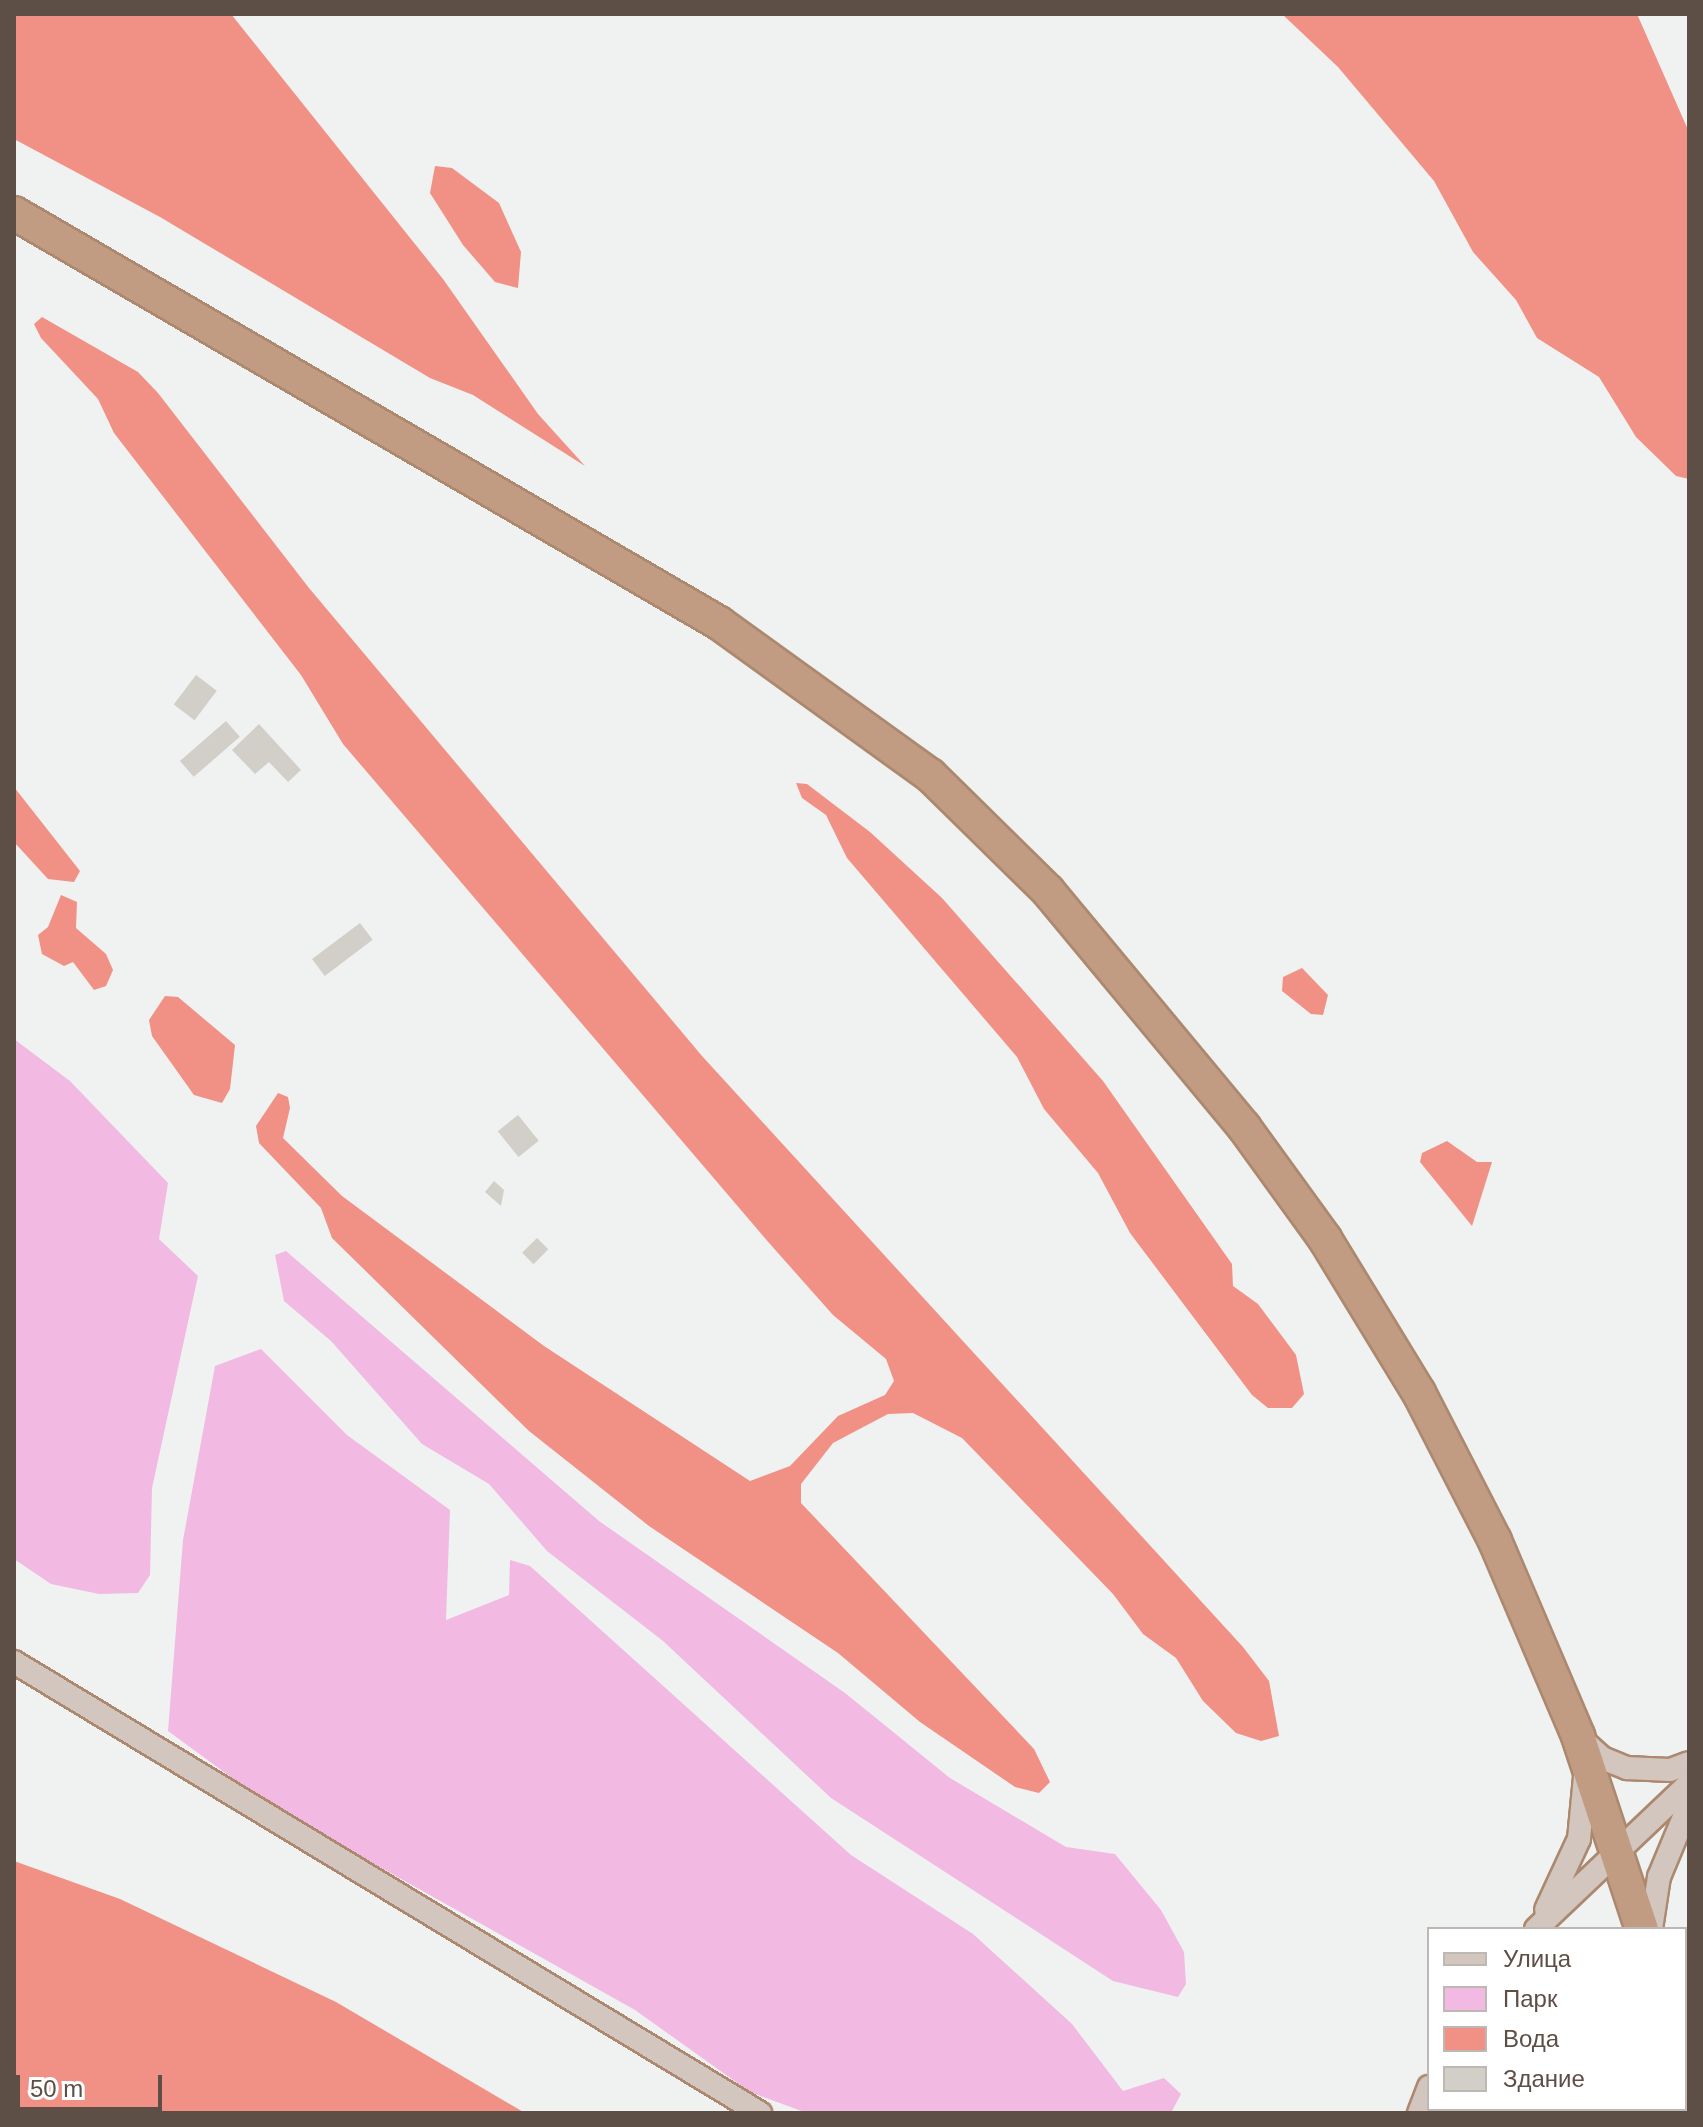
<!DOCTYPE html>
<html>
<head>
<meta charset="utf-8">
<style>
	body { margin:0 }
	#map { position:relative; width:1703px; height:2127px; overflow:hidden; background:#eff2f1; font-family:Helvetica,sans-serif }
	div>[style] { position:absolute }
	[style*='--x'] { left:calc(var(--x)*1px); top:calc(var(--y)*1px); width:calc(var(--w)*1px); rotate:calc(var(--a)*1deg) }
	.green>* { inset:0; background:#f2bae2 }
	.water>* { inset:0; background:#f19085 }
	.building>* { inset:0; background:#d2cec8; transform-origin:0 0 }
	.roads { filter:drop-shadow(2px 0 #ac886f) drop-shadow(-2px 0 #ac886f) drop-shadow(0 2px #ac886f) drop-shadow(0 -2px #ac886f) }
	.minor>* { height:22px; margin:-11px; padding:0 11px; transform-origin:11px; border-radius:11px; background:#d2c6be }
	.highway>* { height:32px; margin:-16px; padding:0 16px; transform-origin:16px; border-radius:16px; background:#c19c83 }
	span { translate:-50% -50%; white-space:nowrap; text-align:center; line-height:1.15; -webkit-text-stroke:6px #fff; paint-order:stroke }
	.frame { position:absolute; inset:0; border:16px solid #5d4e46; pointer-events:none }
	.legend { position:absolute; left:1427px; top:1927px; width:260px; height:184px; box-sizing:border-box; background:#fff; border:2px solid #beb8b5; margin:0; padding:10px 14px; list-style:none; font-size:24px; color:#5d4e46 }
	.legend li { display:flex; align-items:center; gap:16px; height:40px }
	.legend b { width:40px; border:2px solid #beb8b5 }
	.scale { position:absolute; left:16px; top:2075px; width:146px; height:36px; box-sizing:border-box; border:4px solid #5d4e46; border-top:0; padding-left:10px; font-size:24px; line-height:28px; white-space:nowrap; color:#5d4e46; -webkit-text-stroke:6px #fff; paint-order:stroke }
</style>
</head>
<body>
<div id="map">
	<div class="green">
		<i style="clip-path:polygon(14px 1039px,70px 1081px,168px 1183px,159px 1239px,198px 1276px,152px 1488px,150px 1575px,138px 1593px,99px 1594px,51px 1584px,14px 1559px)"></i>
		<i style="clip-path:polygon(286px 1251px,599px 1521px,845px 1693px,950px 1778px,1066px 1847px,1115px 1854px,1161px 1910px,1184px 1952px,1186px 1984px,1178px 1997px,1113px 1981px,831px 1798px,663px 1641px,547px 1551px,489px 1484px,422px 1444px,331px 1341px,284px 1301px,275px 1255px)"></i>
		<i style="clip-path:polygon(261px 1349px,347px 1435px,450px 1510px,446px 1620px,509px 1595px,510px 1560px,530px 1566px,851px 1855px,973px 1934px,1072px 2024px,1123px 2091px,1164px 2078px,1181px 2094px,1171px 2113px,807px 2113px,750px 2092px,635px 2010px,269px 1805px,168px 1731px,183px 1540px,215px 1366px)"></i>
	</div>
	<div class="water">
		<i style="clip-path:polygon(14px 14px,231px 14px,443px 279px,538px 414px,585px 466px,473px 395px,430px 378px,160px 217px,14px 139px)"></i>
		<i style="clip-path:polygon(1282px 14px,1637px 14px,1689px 132px,1689px 479px,1676px 476px,1636px 437px,1599px 377px,1537px 338px,1516px 300px,1473px 252px,1434px 181px,1338px 67px)"></i>
		<i style="clip-path:polygon(435px 166px,452px 168px,499px 203px,521px 252px,518px 288px,495px 282px,463px 245px,430px 193px)"></i>
		<i style="clip-path:polygon(42px 317px,138px 372px,158px 393px,309px 588px,702px 1056px,1243px 1647px,1269px 1681px,1279px 1736px,1261px 1741px,1236px 1733px,1203px 1701px,1176px 1658px,1143px 1634px,1113px 1594px,962px 1438px,913px 1413px,888px 1414px,833px 1443px,801px 1484px,801px 1503px,1034px 1749px,1050px 1782px,1039px 1793px,1015px 1787px,920px 1722px,838px 1653px,649px 1526px,529px 1431px,332px 1238px,321px 1208px,259px 1143px,256px 1126px,278px 1093px,288px 1097px,290px 1108px,283px 1138px,342px 1196px,544px 1346px,750px 1481px,790px 1466px,838px 1416px,885px 1395px,894px 1381px,886px 1359px,833px 1315px,770px 1244px,343px 744px,301px 675px,114px 433px,98px 399px,41px 338px,34px 324px)"></i>
		<i style="clip-path:polygon(796px 783px,807px 784px,870px 832px,942px 898px,1103px 1081px,1232px 1264px,1233px 1286px,1258px 1304px,1296px 1355px,1304px 1394px,1292px 1408px,1268px 1408px,1252px 1395px,1130px 1233px,1098px 1173px,1044px 1109px,1017px 1057px,847px 858px,826px 815px,802px 798px)"></i>
		<i style="clip-path:polygon(14px 787px,80px 871px,74px 882px,48px 879px,14px 842px)"></i>
		<i style="clip-path:polygon(61px 895px,77px 902px,76px 928px,106px 954px,113px 970px,106px 986px,94px 990px,73px 962px,64px 966px,42px 954px,38px 935px,48px 927px)"></i>
		<i style="clip-path:polygon(1302px 968px,1328px 995px,1323px 1015px,1311px 1014px,1282px 991px,1283px 977px)"></i>
		<i style="clip-path:polygon(165px 996px,178px 997px,235px 1045px,230px 1089px,222px 1103px,194px 1095px,152px 1036px,149px 1020px)"></i>
		<i style="clip-path:polygon(1447px 1141px,1477px 1162px,1492px 1162px,1472px 1226px,1420px 1162px,1422px 1153px)"></i>
		<i style="clip-path:polygon(14px 1861px,120px 1899px,336px 2002px,525px 2113px,14px 2113px)"></i>
	</div>
	<div class="building">
		<i style="left:196px;top:675px;width:26px;height:37px;rotate:37deg"></i>
		<i style="left:226px;top:721px;width:21px;height:61px;rotate:49deg"></i>
		<i style="clip-path:polygon(259px 724px,301px 770px,288px 782px,269px 762px,255px 774px,232px 750px)"></i>
		<i style="left:360px;top:923px;width:21px;height:60px;rotate:53deg"></i>
		<i style="left:518px;top:1115px;width:33px;height:26px;rotate:51deg"></i>
		<i style="clip-path:polygon(494px 1181px,504px 1190px,501px 1206px,485px 1192px)"></i>
		<i style="left:537px;top:1238px;width:16px;height:21px;rotate:45deg"></i>
	</div>
	<div class="roads">
		<div class="minor">
			<i style="--x:14;--y:1662;--w:872;--a:31.16"></i>
			<i style="--x:1581;--y:1739;--w:28;--a:42"></i>
			<i style="--x:1602;--y:1758;--w:27;--a:22"></i>
			<i style="--x:1627;--y:1768;--w:43;--a:2.7"></i>
			<i style="--x:1670;--y:1770;--w:20;--a:-20"></i>
			<i style="--x:1546;--y:1910;--w:78;--a:-65.1"></i>
			<i style="--x:1579;--y:1839;--w:62;--a:-84.5"></i>
			<i style="--x:1536;--y:1929;--w:211;--a:-43.5"></i>
			<i style="--x:1651;--y:1929;--w:53;--a:-81.3"></i>
			<i style="--x:1659;--y:1877;--w:78;--a:-67.4"></i>
			<i style="--x:1419;--y:2113;--w:28;--a:-69"></i>
		</div>
		<div class="highway">
			<i style="--x:14;--y:213;--w:816;--a:30.18"></i>
			<i style="--x:719;--y:623;--w:260;--a:35.8"></i>
			<i style="--x:930;--y:775;--w:165;--a:44.5"></i>
			<i style="--x:1048;--y:891;--w:307;--a:50.3"></i>
			<i style="--x:1244;--y:1127;--w:138;--a:54.1"></i>
			<i style="--x:1325;--y:1239;--w:180;--a:58.6"></i>
			<i style="--x:1419;--y:1393;--w:166;--a:62.8"></i>
			<i style="--x:1495;--y:1541;--w:212;--a:66.9"></i>
			<i style="--x:1578;--y:1736;--w:203;--a:71.7"></i>
			<i style="--x:1681;--y:2109;--w:4;--a:76"></i>
		</div>
	</div>
	<div class="frame"></div>
	<ul class="legend">
	<li><b style="height:10px;background:#d2c6be"></b>Улица</li>
	<li><b style="height:22px;background:#f2bae2"></b>Парк</li>
	<li><b style="height:22px;background:#f19085"></b>Вода</li>
	<li><b style="height:22px;background:#d2cec8"></b>Здание</li>
	</ul>
	<div class="scale">50 m</div>
</div>
</body>
</html>
